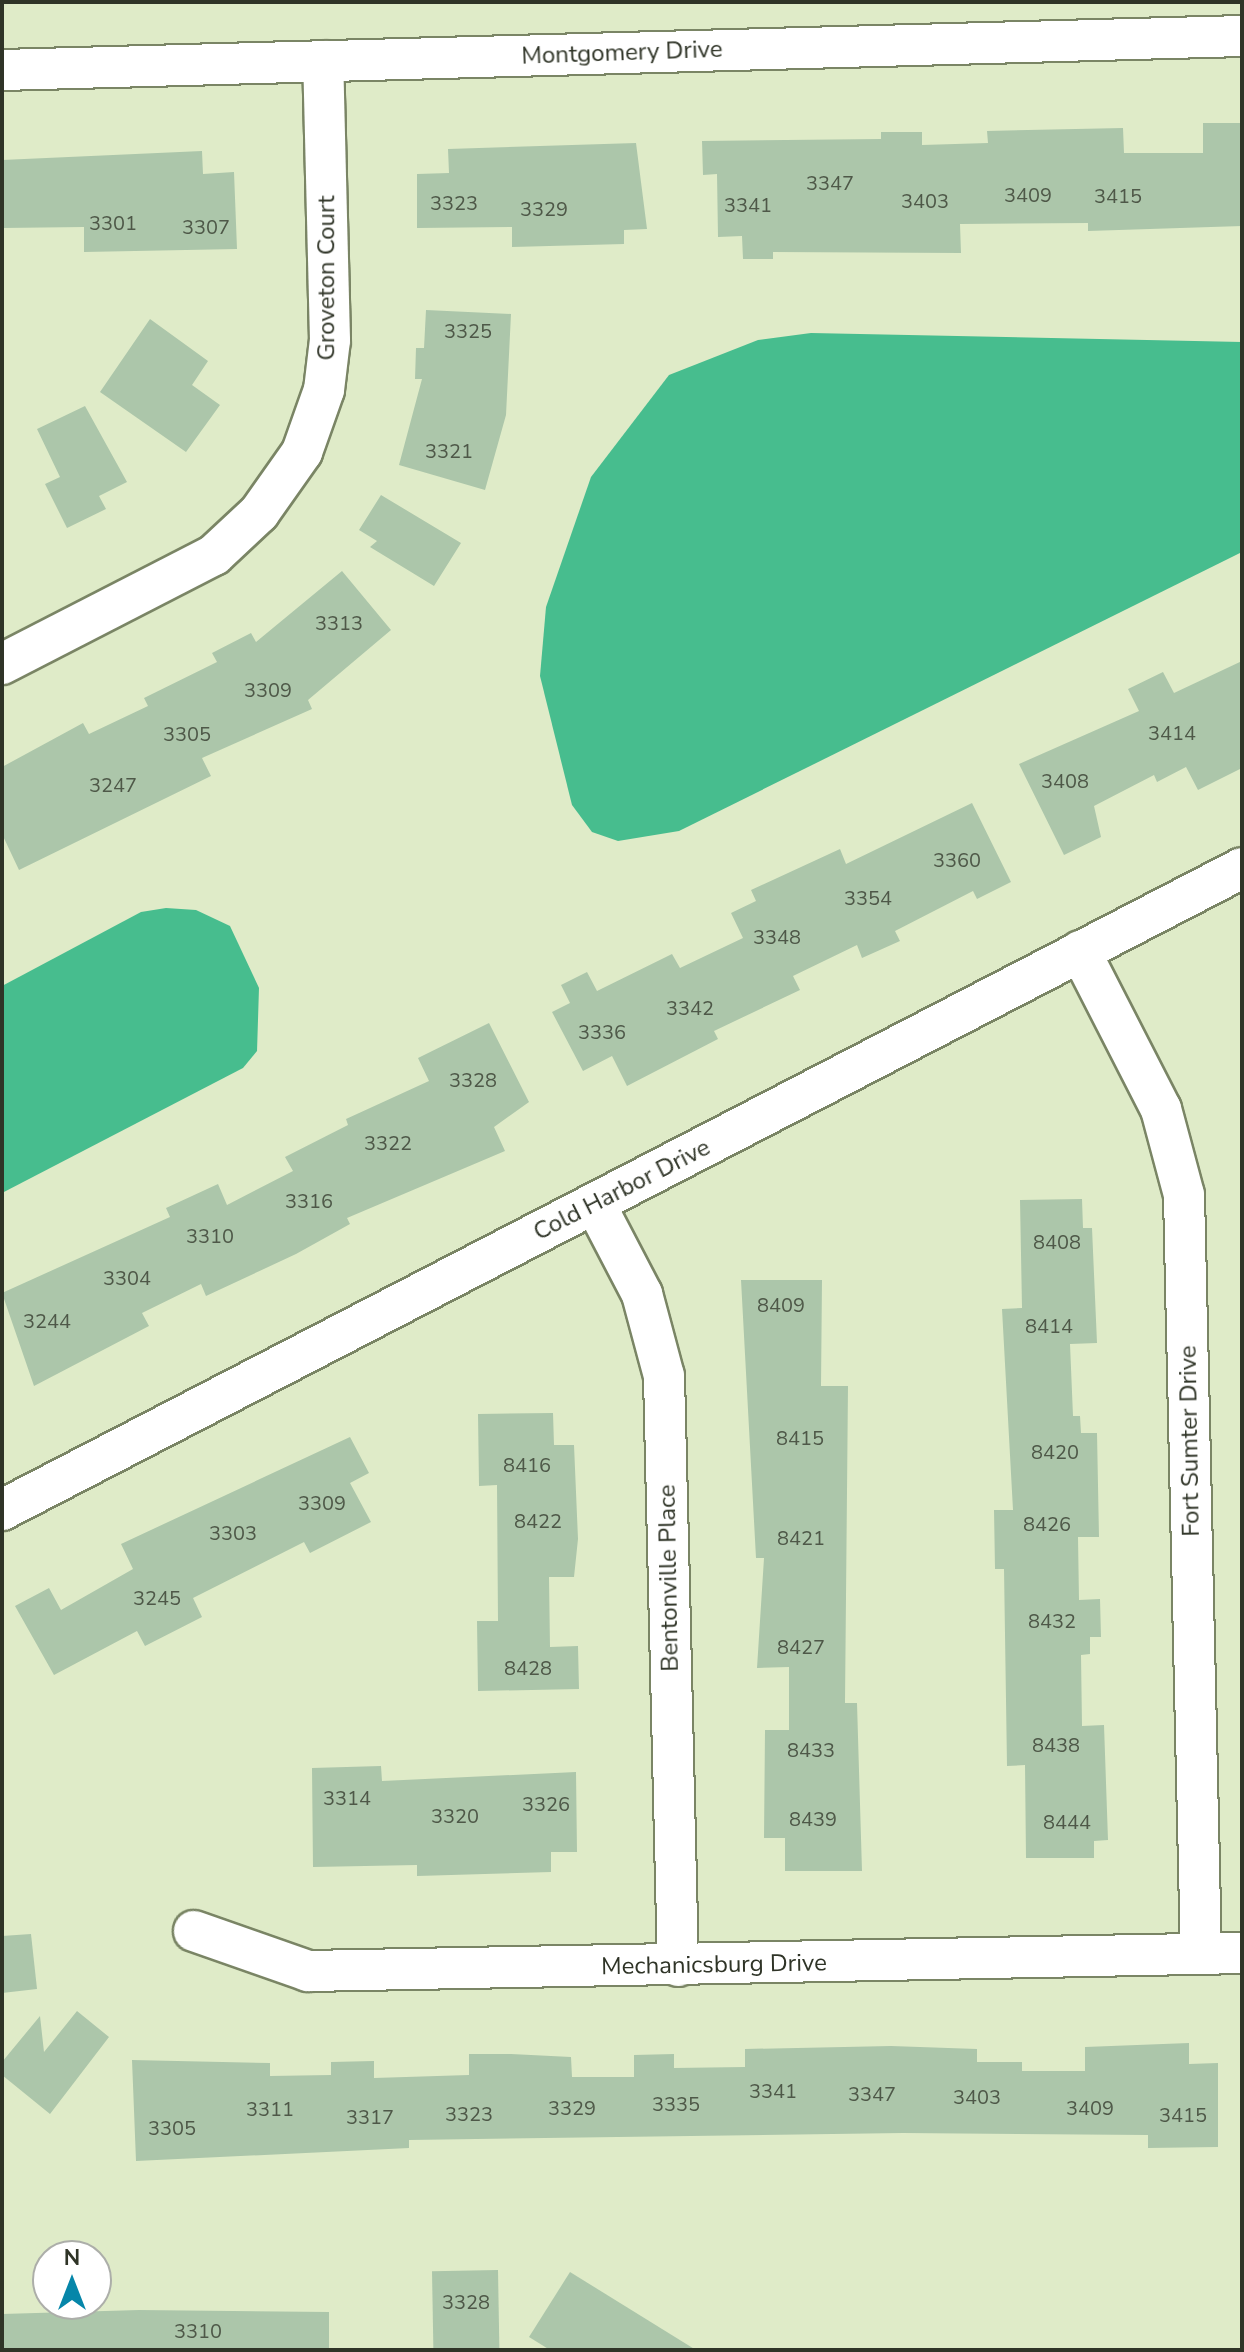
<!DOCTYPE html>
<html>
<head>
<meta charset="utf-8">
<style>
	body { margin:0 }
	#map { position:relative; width:1244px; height:2352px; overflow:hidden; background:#dfebc8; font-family:"Nunito Sans",sans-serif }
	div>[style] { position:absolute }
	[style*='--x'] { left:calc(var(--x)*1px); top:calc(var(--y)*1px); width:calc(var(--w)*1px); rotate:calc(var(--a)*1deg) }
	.water>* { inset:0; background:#47bd8e }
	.building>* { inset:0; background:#acc6aa; transform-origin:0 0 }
	.roads { filter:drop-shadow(2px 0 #7a8565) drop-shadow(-2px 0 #7a8565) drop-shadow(0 2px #7a8565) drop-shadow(0 -2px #7a8565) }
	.minor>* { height:40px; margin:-20px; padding:0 20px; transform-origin:20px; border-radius:20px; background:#fff }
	span { translate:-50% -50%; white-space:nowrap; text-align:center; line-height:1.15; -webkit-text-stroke:8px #fff; paint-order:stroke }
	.number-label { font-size:20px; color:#4e5848 }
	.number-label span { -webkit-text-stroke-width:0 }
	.street-label { font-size:24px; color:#2f3427 }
	.frame { position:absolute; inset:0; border:4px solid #2f3427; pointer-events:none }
	.north { position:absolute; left:32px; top:2240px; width:80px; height:80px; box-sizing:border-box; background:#fff; border:2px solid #acaea9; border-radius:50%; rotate:0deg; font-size:22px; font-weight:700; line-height:32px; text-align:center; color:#2f3427 }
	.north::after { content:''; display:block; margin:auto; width:28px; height:36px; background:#0686a9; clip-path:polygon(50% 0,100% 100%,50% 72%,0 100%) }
</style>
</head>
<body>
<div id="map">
	<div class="water">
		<i style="clip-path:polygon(811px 333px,1242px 342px,1242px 552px,679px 831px,618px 841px,592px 832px,572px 805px,540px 676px,546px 607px,591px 477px,669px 375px,758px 340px)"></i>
		<i style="clip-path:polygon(166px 908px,196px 910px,230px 926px,259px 988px,257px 1051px,243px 1068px,2px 1193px,2px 986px,141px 912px)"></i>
	</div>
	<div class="building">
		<i style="clip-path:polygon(1203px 123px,1242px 123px,1242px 226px,1088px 231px,1088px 223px,960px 224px,961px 253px,773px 252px,773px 259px,743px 259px,742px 236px,718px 237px,717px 174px,703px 175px,702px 141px,881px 139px,881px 132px,922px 132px,922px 145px,988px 143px,987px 131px,1123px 128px,1124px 153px,1203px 153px)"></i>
		<i style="clip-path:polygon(636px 143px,647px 229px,624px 230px,624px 244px,512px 247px,512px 227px,417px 228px,417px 174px,449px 173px,448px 149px)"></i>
		<i style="clip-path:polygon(202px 151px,203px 174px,234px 172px,237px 249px,84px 252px,84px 227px,2px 228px,2px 160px)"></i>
		<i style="clip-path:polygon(426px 310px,511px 314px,506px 415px,485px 490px,399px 465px,422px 379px,415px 379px,416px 348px,424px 348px)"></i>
		<i style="clip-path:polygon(150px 319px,208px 361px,192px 385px,220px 405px,186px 452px,100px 392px)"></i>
		<i style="clip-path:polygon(85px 406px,127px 482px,99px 496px,106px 509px,67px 528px,45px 484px,60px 477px,37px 429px)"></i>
		<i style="clip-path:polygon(381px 495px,461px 543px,434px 586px,370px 547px,377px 541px,359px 530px)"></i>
		<i style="clip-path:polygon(342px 571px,391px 630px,308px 700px,312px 709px,202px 758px,211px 776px,19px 870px,2px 834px,2px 767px,83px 723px,89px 734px,148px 706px,144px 698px,217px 662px,212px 653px,251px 633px,256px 642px)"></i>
		<i style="clip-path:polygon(1242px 661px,1242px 768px,1198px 790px,1186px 767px,1157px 782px,1154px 775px,1094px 806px,1101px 837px,1064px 855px,1019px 764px,1139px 711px,1128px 689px,1163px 672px,1174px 693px)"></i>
		<i style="clip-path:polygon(972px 803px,1011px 882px,977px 899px,973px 891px,895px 931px,900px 941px,862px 958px,857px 945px,793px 976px,800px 990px,714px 1031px,718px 1039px,627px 1086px,612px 1056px,583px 1071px,552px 1012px,570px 1003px,561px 985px,587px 972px,597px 991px,672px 954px,680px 968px,743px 938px,731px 913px,756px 901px,751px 890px,840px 849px,846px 864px)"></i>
		<i style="clip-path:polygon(489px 1023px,529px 1102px,494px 1127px,505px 1151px,347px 1218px,350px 1224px,296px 1254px,206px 1296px,201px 1284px,142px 1313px,149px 1326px,34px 1386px,2px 1293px,170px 1217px,166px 1208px,218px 1184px,227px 1205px,293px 1171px,285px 1157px,348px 1125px,346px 1119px,429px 1081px,418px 1058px)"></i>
		<i style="clip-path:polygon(1082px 1199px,1083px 1228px,1092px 1228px,1097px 1343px,1070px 1344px,1073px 1416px,1080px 1416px,1081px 1433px,1097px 1433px,1099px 1537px,1078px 1537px,1079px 1600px,1100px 1599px,1101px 1637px,1090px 1637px,1090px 1654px,1081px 1655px,1082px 1726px,1104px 1725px,1108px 1840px,1094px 1841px,1094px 1858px,1026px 1858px,1025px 1765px,1007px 1766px,1004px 1569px,995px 1569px,994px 1510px,1013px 1510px,1002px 1309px,1022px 1308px,1020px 1200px)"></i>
		<i style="clip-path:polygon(741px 1280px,822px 1280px,821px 1386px,848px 1386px,845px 1703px,857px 1703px,862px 1871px,785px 1871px,785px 1838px,764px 1838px,765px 1730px,789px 1730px,789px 1667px,757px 1668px,764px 1558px,756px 1558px)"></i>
		<i style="clip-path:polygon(553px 1413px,554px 1445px,574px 1445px,578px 1539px,574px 1577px,549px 1577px,550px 1647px,578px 1646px,579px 1689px,478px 1691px,477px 1621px,498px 1621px,497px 1485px,479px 1486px,478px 1414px)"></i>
		<i style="clip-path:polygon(350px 1437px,369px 1473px,350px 1483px,371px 1522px,310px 1553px,304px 1542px,193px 1598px,202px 1617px,145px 1646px,137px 1631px,54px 1675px,15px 1606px,49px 1588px,61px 1610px,133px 1569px,121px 1544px)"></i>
		<i style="clip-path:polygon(381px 1766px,382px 1781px,576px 1772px,577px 1852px,551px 1852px,551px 1872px,417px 1876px,417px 1865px,313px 1867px,312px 1768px)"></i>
		<i style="clip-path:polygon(31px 1934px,37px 1989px,2px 1993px,2px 1936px)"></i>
		<i style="clip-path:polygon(77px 2011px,109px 2037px,50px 2114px,2px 2075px,2px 2062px,40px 2016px,44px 2052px)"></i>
		<i style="clip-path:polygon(1189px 2043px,1189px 2064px,1218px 2063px,1218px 2147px,1148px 2148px,1148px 2135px,903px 2133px,409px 2140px,409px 2148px,136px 2161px,132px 2060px,270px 2063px,270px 2076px,331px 2075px,331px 2062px,374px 2061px,374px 2078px,469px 2075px,469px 2054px,511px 2054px,571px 2057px,572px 2077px,634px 2077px,634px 2055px,674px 2054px,674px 2068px,745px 2067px,745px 2049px,891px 2046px,977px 2049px,977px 2062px,1022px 2062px,1022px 2071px,1085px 2071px,1085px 2047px)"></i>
		<i style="left:498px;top:2270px;width:80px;height:66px;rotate:89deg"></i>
		<i style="clip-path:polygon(570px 2272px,696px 2350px,550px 2350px,529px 2337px)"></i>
		<i style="clip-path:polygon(139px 2310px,329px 2312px,329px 2350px,2px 2350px,2px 2314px)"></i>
	</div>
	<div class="roads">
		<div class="minor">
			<i style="--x:2;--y:70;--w:1240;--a:-1.57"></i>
			<i style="--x:2;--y:664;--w:238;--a:-27.2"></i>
			<i style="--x:214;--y:555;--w:62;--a:-43"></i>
			<i style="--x:259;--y:513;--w:75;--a:-54.8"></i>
			<i style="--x:302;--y:452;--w:66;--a:-70.5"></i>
			<i style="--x:324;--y:390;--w:50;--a:-83.2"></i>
			<i style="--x:330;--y:340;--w:279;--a:-91.4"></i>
			<i style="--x:1080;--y:951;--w:178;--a:62.9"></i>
			<i style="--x:1161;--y:1109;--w:89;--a:75"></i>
			<i style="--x:1184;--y:1195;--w:759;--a:88.72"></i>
			<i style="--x:595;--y:1204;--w:102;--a:62.4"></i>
			<i style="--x:642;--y:1294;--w:85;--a:75"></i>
			<i style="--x:664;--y:1376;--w:590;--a:88.64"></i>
			<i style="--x:2;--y:1510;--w:1396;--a:-27.37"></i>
			<i style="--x:194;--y:1931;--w:121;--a:19.3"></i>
			<i style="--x:308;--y:1971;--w:934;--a:-1.1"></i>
		</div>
	</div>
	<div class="number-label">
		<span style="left:830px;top:183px">3347</span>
		<span style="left:1028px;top:195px">3409</span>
		<span style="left:1118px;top:196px">3415</span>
		<span style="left:925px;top:201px">3403</span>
		<span style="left:454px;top:203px">3323</span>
		<span style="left:748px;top:205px">3341</span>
		<span style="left:544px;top:209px">3329</span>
		<span style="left:113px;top:223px">3301</span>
		<span style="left:206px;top:227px">3307</span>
		<span style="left:468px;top:331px">3325</span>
		<span style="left:449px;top:451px">3321</span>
		<span style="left:339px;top:623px">3313</span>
		<span style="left:268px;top:690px">3309</span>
		<span style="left:1172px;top:733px">3414</span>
		<span style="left:187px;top:734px">3305</span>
		<span style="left:1065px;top:781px">3408</span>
		<span style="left:113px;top:785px">3247</span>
		<span style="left:957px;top:860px">3360</span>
		<span style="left:868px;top:898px">3354</span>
		<span style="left:777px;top:937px">3348</span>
		<span style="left:690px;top:1008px">3342</span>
		<span style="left:602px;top:1032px">3336</span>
		<span style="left:473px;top:1080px">3328</span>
		<span style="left:388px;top:1143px">3322</span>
		<span style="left:309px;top:1201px">3316</span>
		<span style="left:210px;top:1236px">3310</span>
		<span style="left:1057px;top:1242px">8408</span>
		<span style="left:127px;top:1278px">3304</span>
		<span style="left:781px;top:1305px">8409</span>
		<span style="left:47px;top:1321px">3244</span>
		<span style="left:1049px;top:1326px">8414</span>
		<span style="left:800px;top:1438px">8415</span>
		<span style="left:1055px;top:1452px">8420</span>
		<span style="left:527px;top:1465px">8416</span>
		<span style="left:322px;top:1503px">3309</span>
		<span style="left:538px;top:1521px">8422</span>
		<span style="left:1047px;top:1524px">8426</span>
		<span style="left:233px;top:1533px">3303</span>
		<span style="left:801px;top:1538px">8421</span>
		<span style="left:157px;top:1598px">3245</span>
		<span style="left:1052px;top:1621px">8432</span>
		<span style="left:801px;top:1647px">8427</span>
		<span style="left:528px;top:1668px">8428</span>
		<span style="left:1056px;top:1745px">8438</span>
		<span style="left:811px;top:1750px">8433</span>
		<span style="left:347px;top:1798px">3314</span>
		<span style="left:546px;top:1804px">3326</span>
		<span style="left:455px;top:1816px">3320</span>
		<span style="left:813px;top:1819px">8439</span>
		<span style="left:1067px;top:1822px">8444</span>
		<span style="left:773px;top:2091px">3341</span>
		<span style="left:872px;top:2094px">3347</span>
		<span style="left:977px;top:2097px">3403</span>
		<span style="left:676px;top:2104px">3335</span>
		<span style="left:572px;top:2108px">3329</span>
		<span style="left:1090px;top:2108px">3409</span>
		<span style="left:270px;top:2109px">3311</span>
		<span style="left:469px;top:2114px">3323</span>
		<span style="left:1183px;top:2115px">3415</span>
		<span style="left:370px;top:2117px">3317</span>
		<span style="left:172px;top:2128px">3305</span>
		<span style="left:466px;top:2302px">3328</span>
		<span style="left:198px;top:2331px">3310</span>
	</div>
	<div class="street-label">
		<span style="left:622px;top:53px;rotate:-2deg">Montgomery Drive</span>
		<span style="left:327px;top:278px;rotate:-90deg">Groveton Court</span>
		<span style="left:622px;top:1190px;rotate:-27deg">Cold Harbor Drive</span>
		<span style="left:1190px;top:1441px;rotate:-91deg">Fort Sumter Drive</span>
		<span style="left:669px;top:1578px;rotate:-91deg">Bentonville Place</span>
		<span style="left:714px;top:1965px;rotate:-1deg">Mechanicsburg Drive</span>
	</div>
	<div class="frame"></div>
	<div class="north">N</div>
</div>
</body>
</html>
